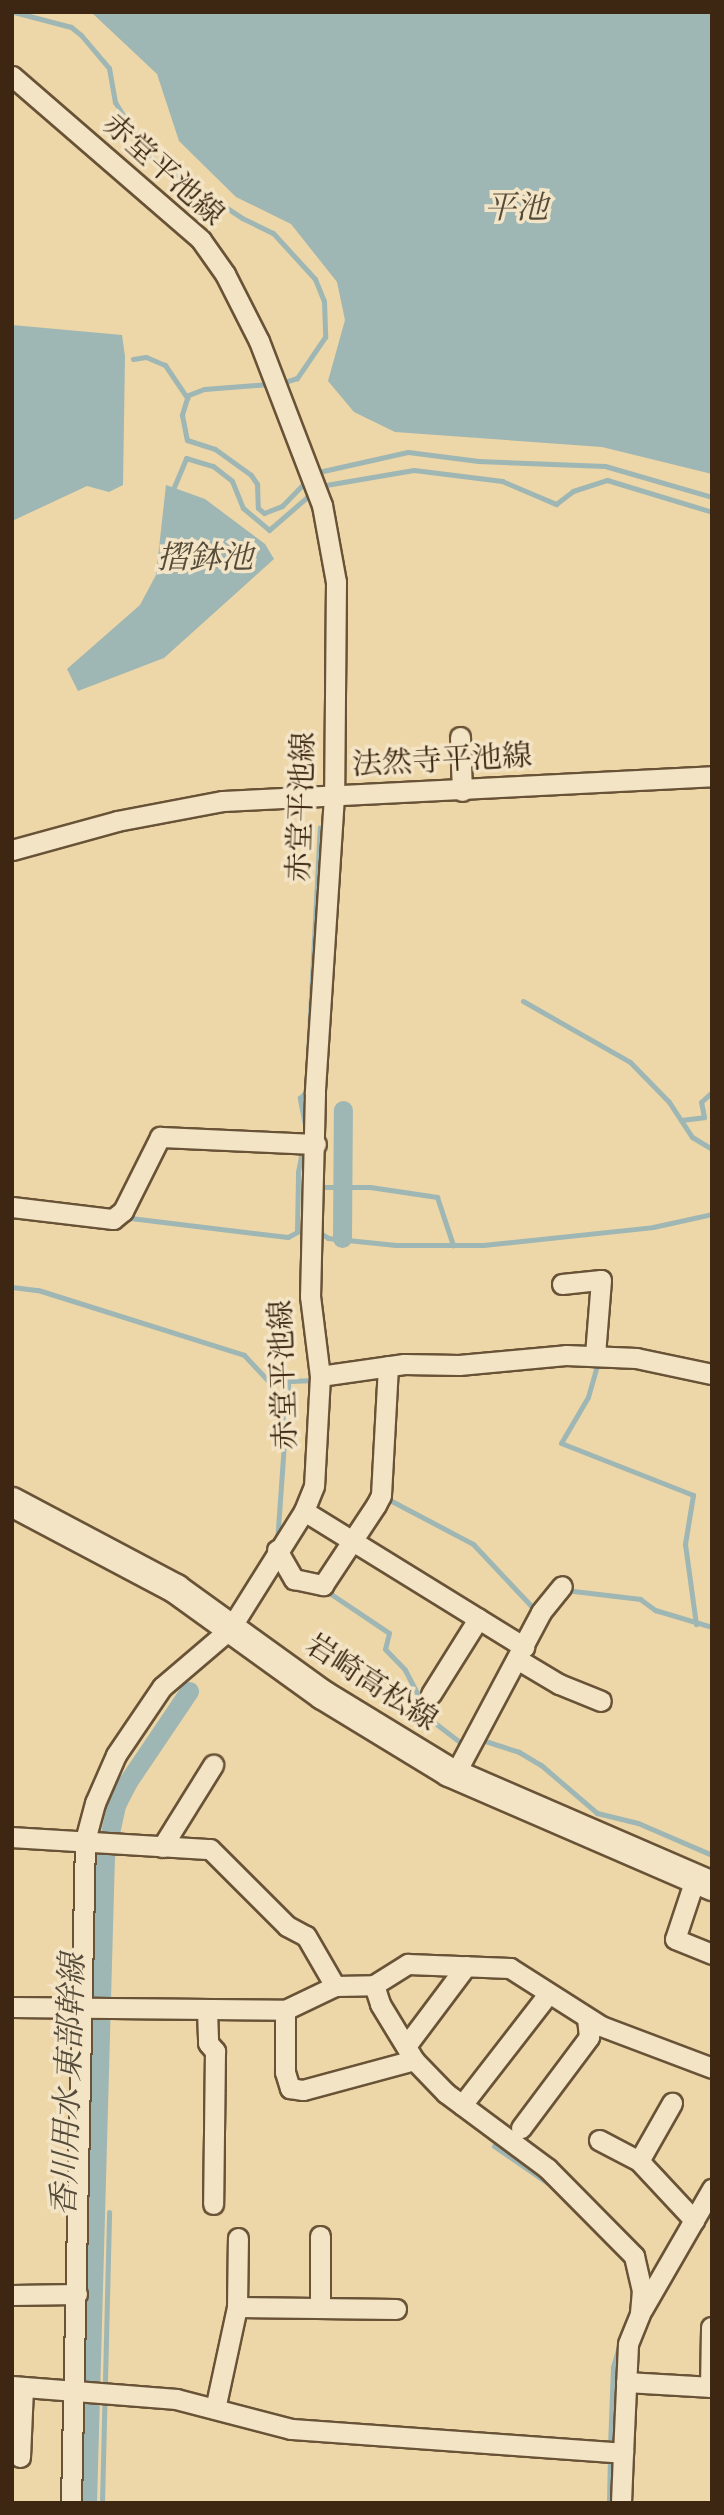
<!DOCTYPE html>
<html>
<head>
<meta charset="utf-8">
<style>
	body { margin:0 }
	#map { position:relative; width:724px; height:2515px; overflow:hidden; background:#edd6a7; font-family:"IM FELL Double Pica","Noto Serif JP",serif }
	div>[style] { position:absolute }
	[style*='--x'] { left:calc(var(--x)*1px); top:calc(var(--y)*1px); width:calc(var(--w)*1px); rotate:calc(var(--a)*1deg) }
	.water>* { inset:0; background:#9eb6b4 }
	.stream>* { height:5px; margin:-2.5px; padding:0 2.5px; transform-origin:2.5px; border-radius:2.5px; background:#9eb6b4 }
	.canal>* { height:19px; margin:-9.5px; padding:0 9.5px; transform-origin:9.5px; border-radius:9.5px; background:#9eb6b4 }
	.roads { filter:drop-shadow(2px 0 #695337) drop-shadow(-2px 0 #695337) drop-shadow(0 2px #695337) drop-shadow(0 -2px #695337) }
	.minor>* { height:19px; margin:-9.5px; padding:0 9.5px; transform-origin:9.5px; border-radius:9.5px; background:#f3e4c6 }
	.secondary>* { height:28px; margin:-14px; padding:0 14px; transform-origin:14px; border-radius:14px; background:#f3e4c6 }
	span { translate:-50% -50%; white-space:nowrap; text-align:center; line-height:1.15; -webkit-text-stroke:7px #f3e4c6; paint-order:stroke }
	.street-label { font-size:30px; color:#3d2712 }
	.water-label { font-size:32px; color:#554b3a; font-style:italic }
	.frame { position:absolute; inset:0; border:14px solid #3d2712; pointer-events:none }
</style>
</head>
<body>
<div id="map">
	<div class="water">
		<i style="clip-path:polygon(91px 12px,712px 12px,712px 474px,602px 447px,395px 432px,354px 412px,328px 381px,345px 320px,337px 282px,291px 224px,236px 197px,179px 141px,157px 74px)"></i>
		<i style="clip-path:polygon(12px 325px,122px 335px,125px 356px,123px 485px,109px 492px,87px 486px,12px 521px)"></i>
		<i style="clip-path:polygon(166px 485px,205px 499px,265px 544px,274px 559px,164px 658px,78px 691px,67px 669px,140px 605px,156px 575px)"></i>
	</div>
	<div class="stream">
		<i style="--x:14;--y:12;--w:59;--a:14.7"></i>
		<i style="--x:71;--y:27;--w:13;--a:39"></i>
		<i style="--x:81;--y:35;--w:43;--a:49.7"></i>
		<i style="--x:109;--y:68;--w:35;--a:80"></i>
		<i style="--x:115;--y:102;--w:50;--a:58.8"></i>
		<i style="--x:141;--y:145;--w:22;--a:47"></i>
		<i style="--x:156;--y:161;--w:103;--a:33.5"></i>
		<i style="--x:242;--y:218;--w:34;--a:26"></i>
		<i style="--x:273;--y:233;--w:62;--a:47.6"></i>
		<i style="--x:315;--y:279;--w:24;--a:68"></i>
		<i style="--x:324;--y:301;--w:36;--a:88"></i>
		<i style="--x:325;--y:337;--w:50;--a:124.3"></i>
		<i style="--x:297;--y:378;--w:19;--a:162"></i>
		<i style="--x:133;--y:359;--w:13;--a:-9"></i>
		<i style="--x:146;--y:357;--w:21;--a:23"></i>
		<i style="--x:165;--y:365;--w:40;--a:56"></i>
		<i style="--x:269;--y:384;--w:65;--a:175.6"></i>
		<i style="--x:204;--y:389;--w:17;--a:159"></i>
		<i style="--x:188;--y:395;--w:21;--a:107"></i>
		<i style="--x:182;--y:415;--w:25;--a:79"></i>
		<i style="--x:187;--y:440;--w:29;--a:18"></i>
		<i style="--x:215;--y:449;--w:44;--a:35.8"></i>
		<i style="--x:251;--y:475;--w:11;--a:56"></i>
		<i style="--x:257;--y:484;--w:24;--a:88"></i>
		<i style="--x:258;--y:508;--w:8;--a:40"></i>
		<i style="--x:264;--y:513;--w:19;--a:-21"></i>
		<i style="--x:282;--y:506;--w:46;--a:-45.9"></i>
		<i style="--x:314;--y:473;--w:96;--a:-12.6"></i>
		<i style="--x:408;--y:452;--w:71;--a:7.3"></i>
		<i style="--x:478;--y:461;--w:127;--a:2.3"></i>
		<i style="--x:605;--y:466;--w:111;--a:16.2"></i>
		<i style="--x:171;--y:494;--w:39;--a:-67"></i>
		<i style="--x:186;--y:458;--w:28;--a:17"></i>
		<i style="--x:213;--y:466;--w:24;--a:38"></i>
		<i style="--x:232;--y:481;--w:29;--a:68"></i>
		<i style="--x:243;--y:508;--w:34;--a:40"></i>
		<i style="--x:269;--y:530;--w:67;--a:-40.8"></i>
		<i style="--x:320;--y:486;--w:95;--a:-9.7"></i>
		<i style="--x:414;--y:470;--w:89;--a:7.1"></i>
		<i style="--x:502;--y:481;--w:59;--a:23.1"></i>
		<i style="--x:556;--y:504;--w:21;--a:-37"></i>
		<i style="--x:573;--y:491;--w:36;--a:-18"></i>
		<i style="--x:607;--y:480;--w:110;--a:16.9"></i>
		<i style="--x:523;--y:1001;--w:123;--a:29.7"></i>
		<i style="--x:630;--y:1062;--w:56;--a:45.7"></i>
		<i style="--x:669;--y:1102;--w:42;--a:56.7"></i>
		<i style="--x:692;--y:1137;--w:23;--a:31"></i>
		<i style="--x:681;--y:1120;--w:23;--a:-7"></i>
		<i style="--x:704;--y:1117;--w:15;--a:-101"></i>
		<i style="--x:701;--y:1102;--w:15;--a:-42"></i>
		<i style="--x:318;--y:1187;--w:52;--a:0"></i>
		<i style="--x:370;--y:1187;--w:68;--a:8.5"></i>
		<i style="--x:437;--y:1197;--w:51;--a:71.6"></i>
		<i style="--x:122;--y:1217;--w:167;--a:6.9"></i>
		<i style="--x:288;--y:1237;--w:10;--a:-29"></i>
		<i style="--x:297;--y:1232;--w:60;--a:-89"></i>
		<i style="--x:298;--y:1172;--w:43;--a:-79.2"></i>
		<i style="--x:306;--y:1130;--w:33;--a:-101"></i>
		<i style="--x:300;--y:1098;--w:8;--a:-45"></i>
		<i style="--x:306;--y:1092;--w:265;--a:-87"></i>
		<i style="--x:317;--y:1231;--w:13;--a:32"></i>
		<i style="--x:328;--y:1238;--w:68;--a:5.9"></i>
		<i style="--x:396;--y:1245;--w:87;--a:0"></i>
		<i style="--x:483;--y:1245;--w:171;--a:-6"></i>
		<i style="--x:653;--y:1227;--w:60;--a:-12.4"></i>
		<i style="--x:12;--y:1287;--w:26;--a:7"></i>
		<i style="--x:38;--y:1290;--w:216;--a:17.5"></i>
		<i style="--x:244;--y:1355;--w:37;--a:47"></i>
		<i style="--x:269;--y:1382;--w:45;--a:-2.5"></i>
		<i style="--x:598;--y:1362;--w:36;--a:106"></i>
		<i style="--x:588;--y:1397;--w:53;--a:120.4"></i>
		<i style="--x:561;--y:1443;--w:142;--a:21.5"></i>
		<i style="--x:693;--y:1495;--w:50;--a:99.3"></i>
		<i style="--x:685;--y:1544;--w:81;--a:82.2"></i>
		<i style="--x:384;--y:1497;--w:101;--a:27.8"></i>
		<i style="--x:473;--y:1544;--w:92;--a:46.8"></i>
		<i style="--x:277;--y:1543;--w:159;--a:-86"></i>
		<i style="--x:325;--y:1590;--w:77;--a:33.9"></i>
		<i style="--x:389;--y:1633;--w:16;--a:104"></i>
		<i style="--x:385;--y:1649;--w:29;--a:46"></i>
		<i style="--x:405;--y:1670;--w:56;--a:62.5"></i>
		<i style="--x:431;--y:1720;--w:43;--a:37.4"></i>
		<i style="--x:565;--y:1590;--w:76;--a:6.8"></i>
		<i style="--x:640;--y:1599;--w:19;--a:36"></i>
		<i style="--x:655;--y:1610;--w:59;--a:16.6"></i>
		<i style="--x:479;--y:1739;--w:42;--a:18"></i>
		<i style="--x:519;--y:1752;--w:26;--a:31"></i>
		<i style="--x:541;--y:1765;--w:74;--a:40.6"></i>
		<i style="--x:597;--y:1813;--w:42;--a:13.7"></i>
		<i style="--x:638;--y:1823;--w:81;--a:23.4"></i>
		<i style="--x:494;--y:2146;--w:70;--a:34.6"></i>
		<i style="--x:610;--y:2446;--w:79;--a:-87.8"></i>
		<i style="--x:613;--y:2367;--w:29;--a:-74"></i>
		<i style="--x:102;--y:2503;--w:291;--a:-88.6"></i>
		<i style="--x:609;--y:2503;--w:47;--a:-88.8"></i>
	</div>
	<div class="canal">
		<i style="--x:342;--y:1238;--w:128;--a:-89.6"></i>
		<i style="--x:87;--y:2503;--w:647;--a:-88.41"></i>
		<i style="--x:105;--y:1856;--w:52;--a:-77.8"></i>
		<i style="--x:116;--y:1805;--w:25;--a:-63"></i>
		<i style="--x:127;--y:1783;--w:111;--a:-56"></i>
	</div>
	<div class="roads">
		<div class="minor">
			<i style="--x:12;--y:76;--w:250;--a:40.9"></i>
			<i style="--x:201;--y:240;--w:42;--a:54.8"></i>
			<i style="--x:225;--y:274;--w:75;--a:63.1"></i>
			<i style="--x:259;--y:341;--w:176;--a:69"></i>
			<i style="--x:322;--y:505;--w:78;--a:79.7"></i>
			<i style="--x:336;--y:582;--w:214;--a:90.5"></i>
			<i style="--x:334;--y:796;--w:298;--a:93.7"></i>
			<i style="--x:315;--y:1093;--w:203;--a:91.4"></i>
			<i style="--x:310;--y:1296;--w:81;--a:82.9"></i>
			<i style="--x:320;--y:1376;--w:110;--a:93.1"></i>
			<i style="--x:314;--y:1486;--w:27;--a:112"></i>
			<i style="--x:304;--y:1511;--w:139;--a:122.1"></i>
			<i style="--x:230;--y:1629;--w:89;--a:139.5"></i>
			<i style="--x:162;--y:1687;--w:82;--a:124.1"></i>
			<i style="--x:116;--y:1755;--w:52;--a:113.6"></i>
			<i style="--x:95;--y:1803;--w:38;--a:105"></i>
			<i style="--x:85;--y:1840;--w:663;--a:91.21"></i>
			<i style="--x:460;--y:737;--w:54;--a:87.9"></i>
			<i style="--x:12;--y:850;--w:109;--a:-15.4"></i>
			<i style="--x:117;--y:821;--w:108;--a:-10.7"></i>
			<i style="--x:223;--y:801;--w:490;--a:-2.9"></i>
			<i style="--x:12;--y:1207;--w:102;--a:6.8"></i>
			<i style="--x:113;--y:1219;--w:13;--a:-39"></i>
			<i style="--x:123;--y:1211;--w:83;--a:-63.4"></i>
			<i style="--x:160;--y:1137;--w:156;--a:2.6"></i>
			<i style="--x:562;--y:1284;--w:39;--a:-6"></i>
			<i style="--x:601;--y:1280;--w:75;--a:94.6"></i>
			<i style="--x:320;--y:1376;--w:85;--a:-8.1"></i>
			<i style="--x:404;--y:1364;--w:55;--a:1"></i>
			<i style="--x:459;--y:1365;--w:107;--a:-5.3"></i>
			<i style="--x:566;--y:1355;--w:70;--a:2.5"></i>
			<i style="--x:636;--y:1358;--w:78;--a:11.9"></i>
			<i style="--x:304;--y:1511;--w:259;--a:31.7"></i>
			<i style="--x:277;--y:1550;--w:34;--a:60"></i>
			<i style="--x:294;--y:1579;--w:30;--a:12"></i>
			<i style="--x:323;--y:1585;--w:96;--a:-56.5"></i>
			<i style="--x:376;--y:1505;--w:11;--a:-63"></i>
			<i style="--x:381;--y:1495;--w:129;--a:-86.9"></i>
			<i style="--x:517;--y:1659;--w:49;--a:30.8"></i>
			<i style="--x:559;--y:1684;--w:45;--a:22"></i>
			<i style="--x:431;--y:1694;--w:89;--a:-57.9"></i>
			<i style="--x:455;--y:1774;--w:183;--a:-62"></i>
			<i style="--x:541;--y:1612;--w:33;--a:-51"></i>
			<i style="--x:12;--y:1837;--w:198;--a:3.5"></i>
			<i style="--x:210;--y:1849;--w:109;--a:45"></i>
			<i style="--x:287;--y:1926;--w:21;--a:28"></i>
			<i style="--x:306;--y:1936;--w:58;--a:59.9"></i>
			<i style="--x:162;--y:1847;--w:97;--a:-58.1"></i>
			<i style="--x:695;--y:1879;--w:63;--a:108.4"></i>
			<i style="--x:675;--y:1939;--w:40;--a:22"></i>
			<i style="--x:374;--y:1985;--w:20;--a:72"></i>
			<i style="--x:380;--y:2004;--w:66;--a:58.7"></i>
			<i style="--x:414;--y:2060;--w:46;--a:45.9"></i>
			<i style="--x:446;--y:2093;--w:126;--a:36.6"></i>
			<i style="--x:547;--y:2168;--w:124;--a:45.3"></i>
			<i style="--x:634;--y:2256;--w:35;--a:77"></i>
			<i style="--x:642;--y:2290;--w:24;--a:95"></i>
			<i style="--x:640;--y:2314;--w:32;--a:112"></i>
			<i style="--x:628;--y:2344;--w:109;--a:92.6"></i>
			<i style="--x:12;--y:2007;--w:273;--a:0.6"></i>
			<i style="--x:285;--y:2010;--w:55;--a:-25.6"></i>
			<i style="--x:335;--y:1986;--w:39;--a:-1"></i>
			<i style="--x:374;--y:1985;--w:40;--a:-32"></i>
			<i style="--x:408;--y:1964;--w:102;--a:2.2"></i>
			<i style="--x:510;--y:1968;--w:108;--a:32.5"></i>
			<i style="--x:601;--y:2026;--w:119;--a:20.7"></i>
			<i style="--x:207;--y:2010;--w:33;--a:88"></i>
			<i style="--x:208;--y:2043;--w:11;--a:49"></i>
			<i style="--x:215;--y:2051;--w:153;--a:90.7"></i>
			<i style="--x:285;--y:2010;--w:62;--a:90"></i>
			<i style="--x:285;--y:2072;--w:17;--a:73"></i>
			<i style="--x:290;--y:2088;--w:13;--a:9"></i>
			<i style="--x:303;--y:2090;--w:115;--a:-15.1"></i>
			<i style="--x:406;--y:2046;--w:100;--a:-53.1"></i>
			<i style="--x:462;--y:2105;--w:140;--a:-52.2"></i>
			<i style="--x:521;--y:2128;--w:114;--a:-53.2"></i>
			<i style="--x:589;--y:2037;--w:19;--a:-96"></i>
			<i style="--x:599;--y:2140;--w:45;--a:27.7"></i>
			<i style="--x:639;--y:2161;--w:81;--a:47"></i>
			<i style="--x:639;--y:2161;--w:67;--a:-60.4"></i>
			<i style="--x:12;--y:2295;--w:65;--a:-0.9"></i>
			<i style="--x:237;--y:2307;--w:159;--a:0.7"></i>
			<i style="--x:320;--y:2308;--w:72;--a:-90"></i>
			<i style="--x:642;--y:2310;--w:140;--a:-60"></i>
			<i style="--x:626;--y:2382;--w:86;--a:3.3"></i>
			<i style="--x:12;--y:2386;--w:165;--a:4.5"></i>
			<i style="--x:176;--y:2399;--w:119;--a:14.6"></i>
			<i style="--x:291;--y:2429;--w:333;--a:4.1"></i>
			<i style="--x:623;--y:2453;--w:50;--a:92.3"></i>
			<i style="--x:710;--y:2387;--w:60;--a:-89"></i>
			<i style="--x:215;--y:2409;--w:104;--a:-77.8"></i>
			<i style="--x:237;--y:2307;--w:69;--a:-89.2"></i>
			<i style="--x:20;--y:2457;--w:70;--a:-87.5"></i>
		</div>
		<div class="secondary">
			<i style="--x:12;--y:1502;--w:186;--a:27.9"></i>
			<i style="--x:176;--y:1589;--w:181;--a:35.8"></i>
			<i style="--x:323;--y:1695;--w:148;--a:31.4"></i>
			<i style="--x:449;--y:1772;--w:287;--a:23.4"></i>
		</div>
	</div>
	<div class="street-label">
		<span style="left:163px;top:170px;rotate:42deg">赤堂平池線</span>
		<span style="left:442px;top:761px;rotate:-3deg">法然寺平池線</span>
		<span style="left:302px;top:807px;rotate:-88deg">赤堂平池線</span>
		<span style="left:284px;top:1375px;rotate:-92deg">赤堂平池線</span>
		<span style="left:371px;top:1683px;rotate:33deg">岩崎高松線</span>
	</div>
	<div class="water-label">
		<span style="left:516px;top:208px">平池</span>
		<span style="left:205px;top:558px">摺鉢池</span>
		<span style="left:69px;top:2085px;rotate:-88deg">香川用水 東部幹線</span>
	</div>
	<div class="frame"></div>
</div>
</body>
</html>
